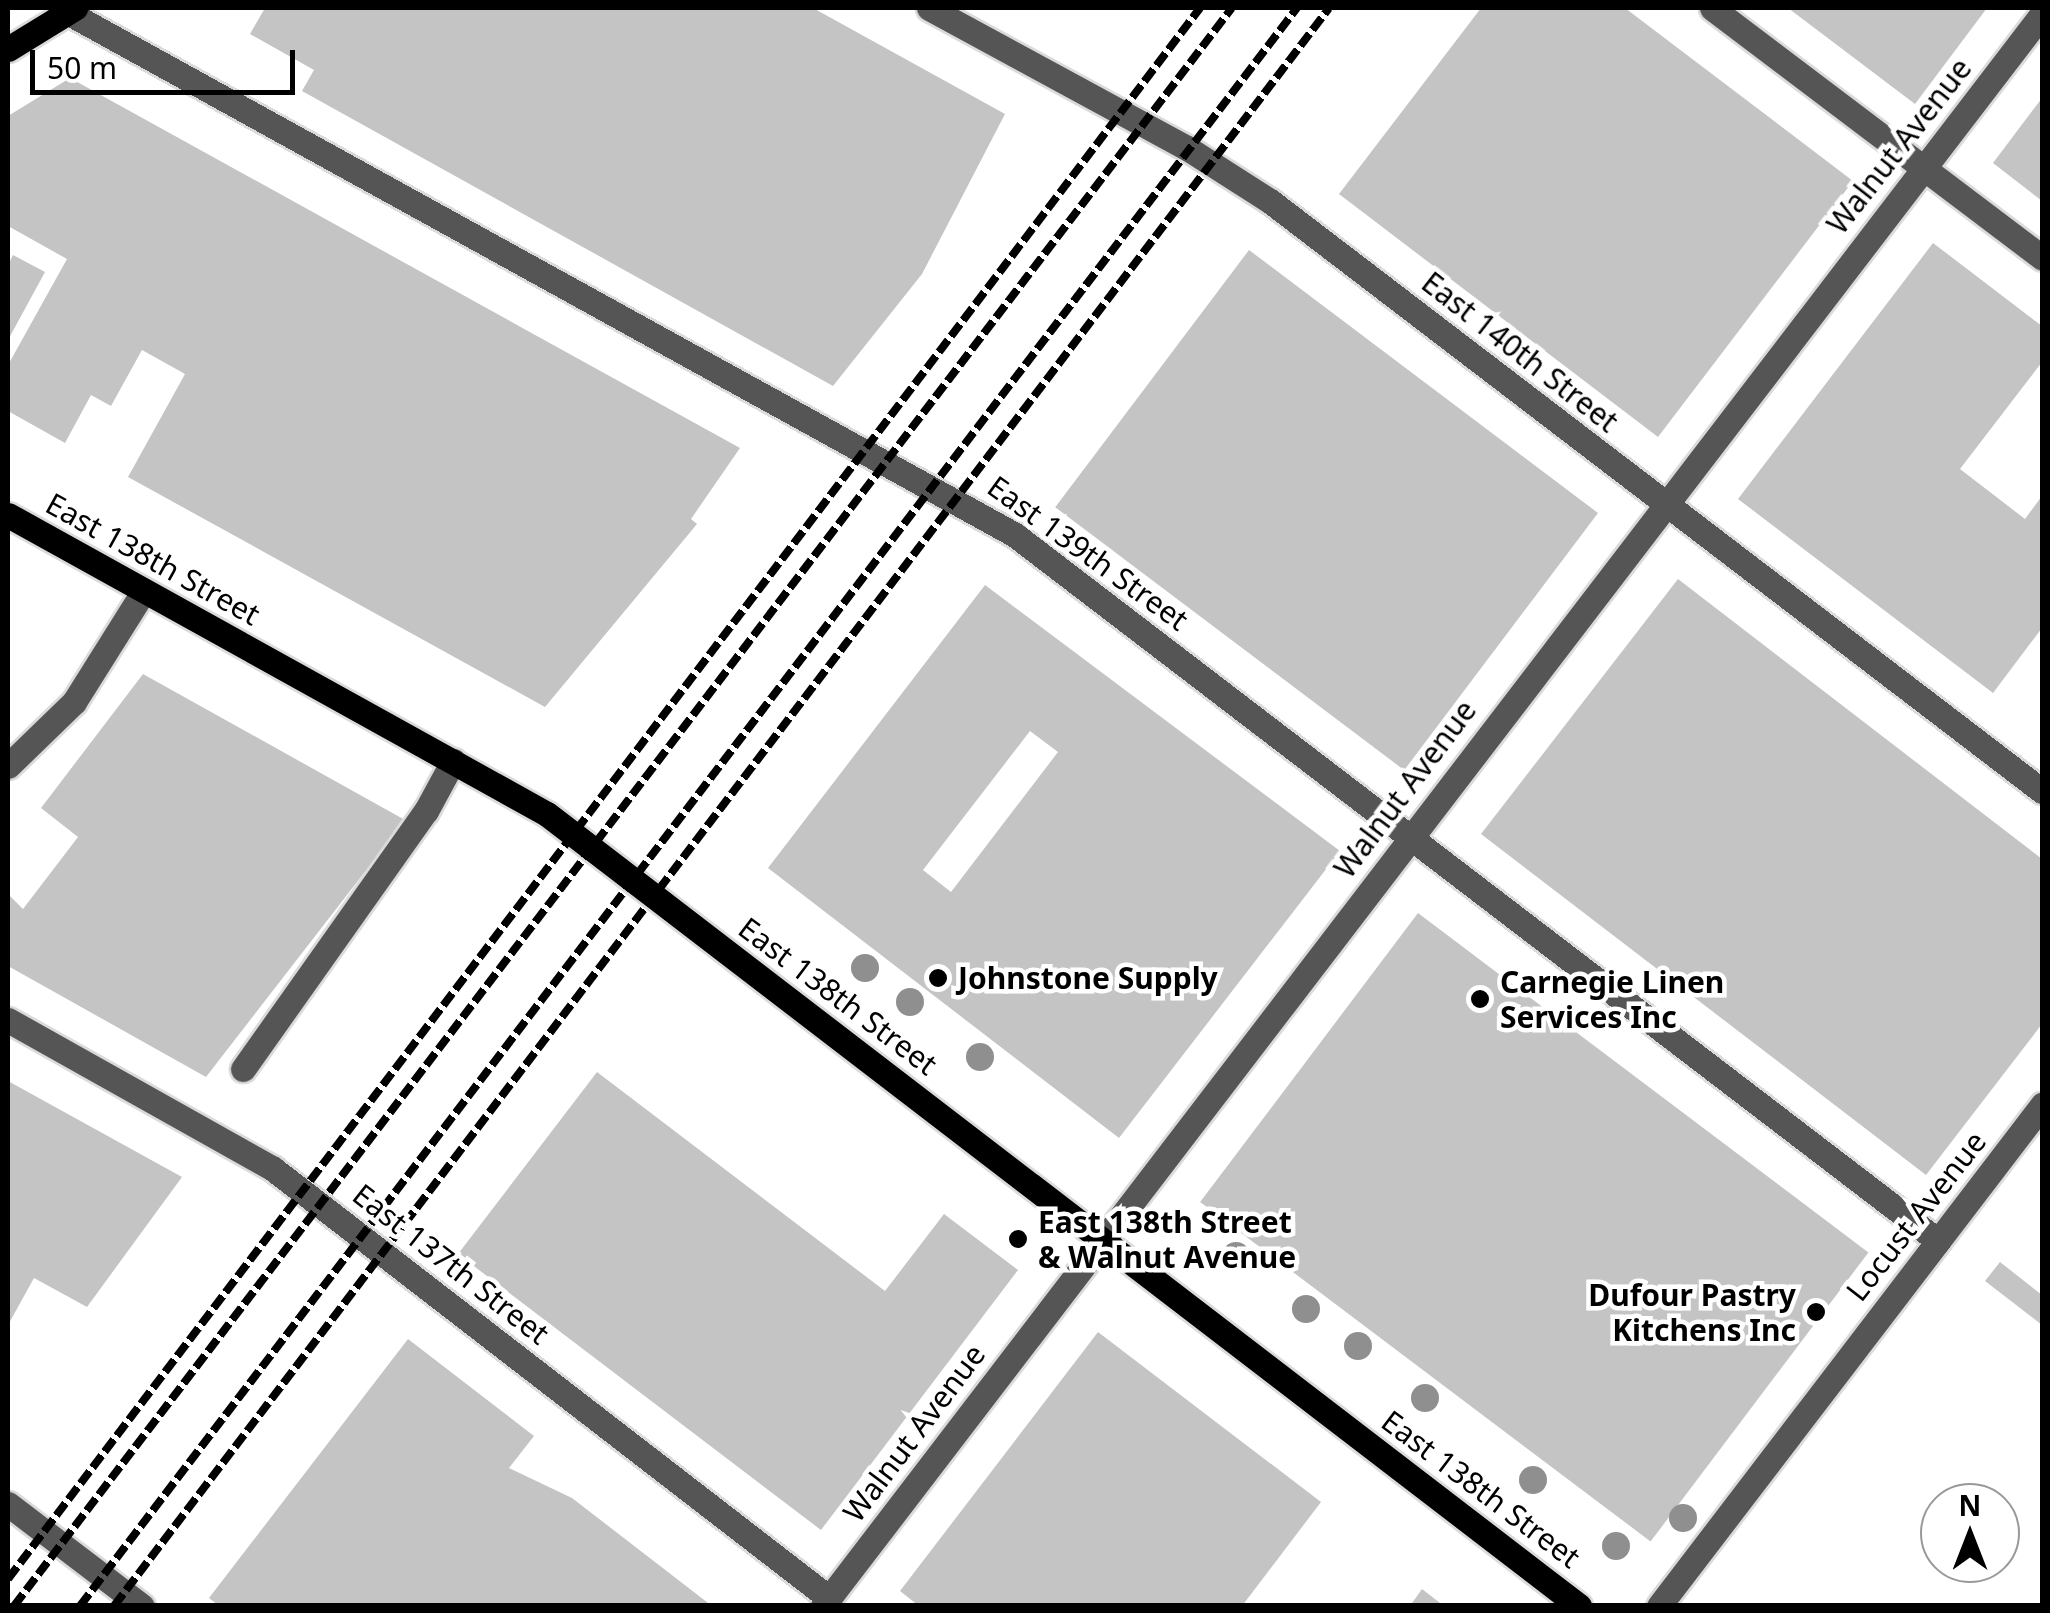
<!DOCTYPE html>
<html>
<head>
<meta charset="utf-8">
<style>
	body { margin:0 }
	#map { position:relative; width:2050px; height:1613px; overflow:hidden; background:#fff; font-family:"Noto Sans",sans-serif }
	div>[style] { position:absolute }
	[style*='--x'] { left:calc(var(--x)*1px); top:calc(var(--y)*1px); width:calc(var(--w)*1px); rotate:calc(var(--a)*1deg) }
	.building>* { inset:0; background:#c4c4c4; transform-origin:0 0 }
	.roads { filter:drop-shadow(2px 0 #dbdbdb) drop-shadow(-2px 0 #dbdbdb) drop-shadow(0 2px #dbdbdb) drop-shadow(0 -2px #dbdbdb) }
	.minor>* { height:25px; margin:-12.5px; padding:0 12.5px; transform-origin:12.5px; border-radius:12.5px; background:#555 }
	.major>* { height:25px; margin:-12.5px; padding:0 12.5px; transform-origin:12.5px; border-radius:12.5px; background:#000 }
	.rail>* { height:8px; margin-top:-4px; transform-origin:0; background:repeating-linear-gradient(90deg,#000 0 15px,transparent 0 20px) }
	.trees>* { width:28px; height:28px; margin:-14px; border-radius:50%; background:#8f8f8f }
	.dots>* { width:28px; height:28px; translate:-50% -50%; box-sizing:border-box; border:5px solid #fff; border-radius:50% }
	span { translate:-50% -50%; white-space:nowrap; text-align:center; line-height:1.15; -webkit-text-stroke:9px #fff; paint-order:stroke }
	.street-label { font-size:30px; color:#000 }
	.poi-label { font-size:30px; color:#000; font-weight:700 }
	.left { translate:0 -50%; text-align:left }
	.right { translate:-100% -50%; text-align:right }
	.frame { position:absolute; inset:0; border:10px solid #000; pointer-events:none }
	.north { position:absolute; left:1920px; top:1483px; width:100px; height:100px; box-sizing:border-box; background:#fff; border:2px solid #999; border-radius:50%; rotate:0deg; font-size:28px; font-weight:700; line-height:40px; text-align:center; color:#000 }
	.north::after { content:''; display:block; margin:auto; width:35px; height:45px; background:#000; clip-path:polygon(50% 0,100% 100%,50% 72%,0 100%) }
	.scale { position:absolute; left:30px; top:50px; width:265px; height:45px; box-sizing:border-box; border:5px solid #000; border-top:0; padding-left:12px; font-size:30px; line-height:35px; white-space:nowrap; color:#000; -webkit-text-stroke:8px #fff; paint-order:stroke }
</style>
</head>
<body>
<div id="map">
	<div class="building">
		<i style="clip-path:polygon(265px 8px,813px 8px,1005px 114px,922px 274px,833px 386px,302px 91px,314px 70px,250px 34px)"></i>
		<i style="clip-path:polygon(1481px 8px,1625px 8px,1853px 181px,1658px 437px,1339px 194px)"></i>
		<i style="clip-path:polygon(1788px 8px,1987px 8px,1915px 104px)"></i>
		<i style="clip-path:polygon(70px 78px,740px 448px,691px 519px,697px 524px,545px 707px,128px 477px,185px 374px,142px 350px,111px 406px,91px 395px,65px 443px,8px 411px,8px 365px,67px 259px,8px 226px,8px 116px)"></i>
		<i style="clip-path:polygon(2042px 98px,2042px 201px,1993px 163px)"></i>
		<i style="clip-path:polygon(1933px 243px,2042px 326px,2042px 362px,1960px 469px,2025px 519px,2042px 496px,2042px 628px,1993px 693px,1738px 499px)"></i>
		<i style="left:1249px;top:250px;width:437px;height:322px;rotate:37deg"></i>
		<i style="clip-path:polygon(13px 255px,45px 272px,8px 340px,8px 265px)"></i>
		<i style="clip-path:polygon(1678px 579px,2042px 859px,2042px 1024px,1926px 1175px,1481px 834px)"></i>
		<i style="clip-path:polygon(evenodd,985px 585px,1340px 851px,1119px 1138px,768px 868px,985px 585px,1030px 731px,1058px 752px,951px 892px,923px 870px,1030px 731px)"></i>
		<i style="clip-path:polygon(143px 674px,405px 820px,206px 1077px,8px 966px,8px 894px,23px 909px,78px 837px,41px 808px)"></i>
		<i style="left:1418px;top:913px;width:564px;height:362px;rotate:37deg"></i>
		<i style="clip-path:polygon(597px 1072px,885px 1291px,944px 1214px,1018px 1270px,821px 1530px,458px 1254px)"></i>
		<i style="clip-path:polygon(8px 1081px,182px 1177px,87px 1307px,34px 1278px,8px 1325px)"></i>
		<i style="clip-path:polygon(2000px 1262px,2042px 1295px,2042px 1325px,1985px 1281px)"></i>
		<i style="clip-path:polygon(1098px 1332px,1321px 1502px,1242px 1606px,919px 1606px,900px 1591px)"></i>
		<i style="clip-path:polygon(408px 1339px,534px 1436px,509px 1468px,572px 1498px,712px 1606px,219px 1606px,209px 1598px)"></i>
		<i style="clip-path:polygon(1422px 1589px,1444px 1606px,1410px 1606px)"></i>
	</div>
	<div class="roads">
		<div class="minor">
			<i style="--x:929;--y:8;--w:294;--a:28.5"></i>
			<i style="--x:1187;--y:148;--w:98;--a:32.6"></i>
			<i style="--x:1270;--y:201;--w:972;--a:37.39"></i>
			<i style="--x:1712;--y:8;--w:414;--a:37.1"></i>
			<i style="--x:67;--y:12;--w:1083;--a:28.88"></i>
			<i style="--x:1015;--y:535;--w:1162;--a:37.41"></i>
			<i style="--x:8;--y:766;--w:92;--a:-44.1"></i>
			<i style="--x:74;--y:702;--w:130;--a:-57.9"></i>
			<i style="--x:8;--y:1020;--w:303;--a:29.3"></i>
			<i style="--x:272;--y:1168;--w:704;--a:37.67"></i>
			<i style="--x:243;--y:1069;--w:316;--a:-54.7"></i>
			<i style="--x:426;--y:811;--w:57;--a:-61.6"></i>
			<i style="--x:8;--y:1504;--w:168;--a:37.3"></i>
			<i style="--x:823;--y:1606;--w:2005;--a:-52.56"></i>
			<i style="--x:1659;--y:1606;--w:631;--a:-52.6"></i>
		</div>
		<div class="major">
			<i style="--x:8;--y:49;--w:79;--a:-31.5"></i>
			<i style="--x:8;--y:515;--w:616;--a:29.02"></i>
			<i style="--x:547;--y:814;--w:1301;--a:37.5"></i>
		</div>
	</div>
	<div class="rail">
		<i style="--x:8;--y:1579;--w:1972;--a:-52.81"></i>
		<i style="--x:14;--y:1606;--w:2009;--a:-52.69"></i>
		<i style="--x:80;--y:1606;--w:2009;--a:-52.71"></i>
		<i style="--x:114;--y:1606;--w:2007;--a:-52.75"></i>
	</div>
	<div class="trees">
		<i style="left:865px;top:968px"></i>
		<i style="left:910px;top:1002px"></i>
		<i style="left:980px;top:1057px"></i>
		<i style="left:1236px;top:1256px"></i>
		<i style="left:1306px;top:1309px"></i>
		<i style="left:1358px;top:1346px"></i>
		<i style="left:1425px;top:1398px"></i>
		<i style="left:1533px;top:1480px"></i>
		<i style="left:1683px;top:1518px"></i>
		<i style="left:1616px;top:1546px"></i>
	</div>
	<div class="dots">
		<i style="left:938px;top:978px;background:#000"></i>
		<i style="left:1480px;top:999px;background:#000"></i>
		<i style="left:1018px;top:1239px;background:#000"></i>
		<i style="left:1816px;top:1312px;background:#000"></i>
	</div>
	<div class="street-label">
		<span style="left:1899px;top:146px;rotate:-52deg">Walnut Avenue</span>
		<span style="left:1520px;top:352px;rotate:38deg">East 140th Street</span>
		<span style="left:1088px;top:553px;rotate:36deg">East 139th Street</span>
		<span style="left:153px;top:559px;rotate:29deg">East 138th Street</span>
		<span style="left:1405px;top:789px;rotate:-53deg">Walnut Avenue</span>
		<span style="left:838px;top:996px;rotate:37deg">East 138th Street</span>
		<span style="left:1916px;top:1216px;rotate:-52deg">Locust Avenue</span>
		<span style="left:451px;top:1264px;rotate:38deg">East 137th Street</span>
		<span style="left:914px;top:1433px;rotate:-53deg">Walnut Avenue</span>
		<span style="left:1481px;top:1489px;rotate:37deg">East 138th Street</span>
	</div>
	<div class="poi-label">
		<span class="left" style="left:958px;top:978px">Johnstone Supply</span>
		<span class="left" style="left:1500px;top:999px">Carnegie Linen<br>Services Inc</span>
		<span class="left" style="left:1038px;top:1239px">East 138th Street<br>&amp; Walnut Avenue</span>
		<span class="right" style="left:1796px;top:1312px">Dufour Pastry<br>Kitchens Inc</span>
	</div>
	<div class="frame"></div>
	<div class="north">N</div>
	<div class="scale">50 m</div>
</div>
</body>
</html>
